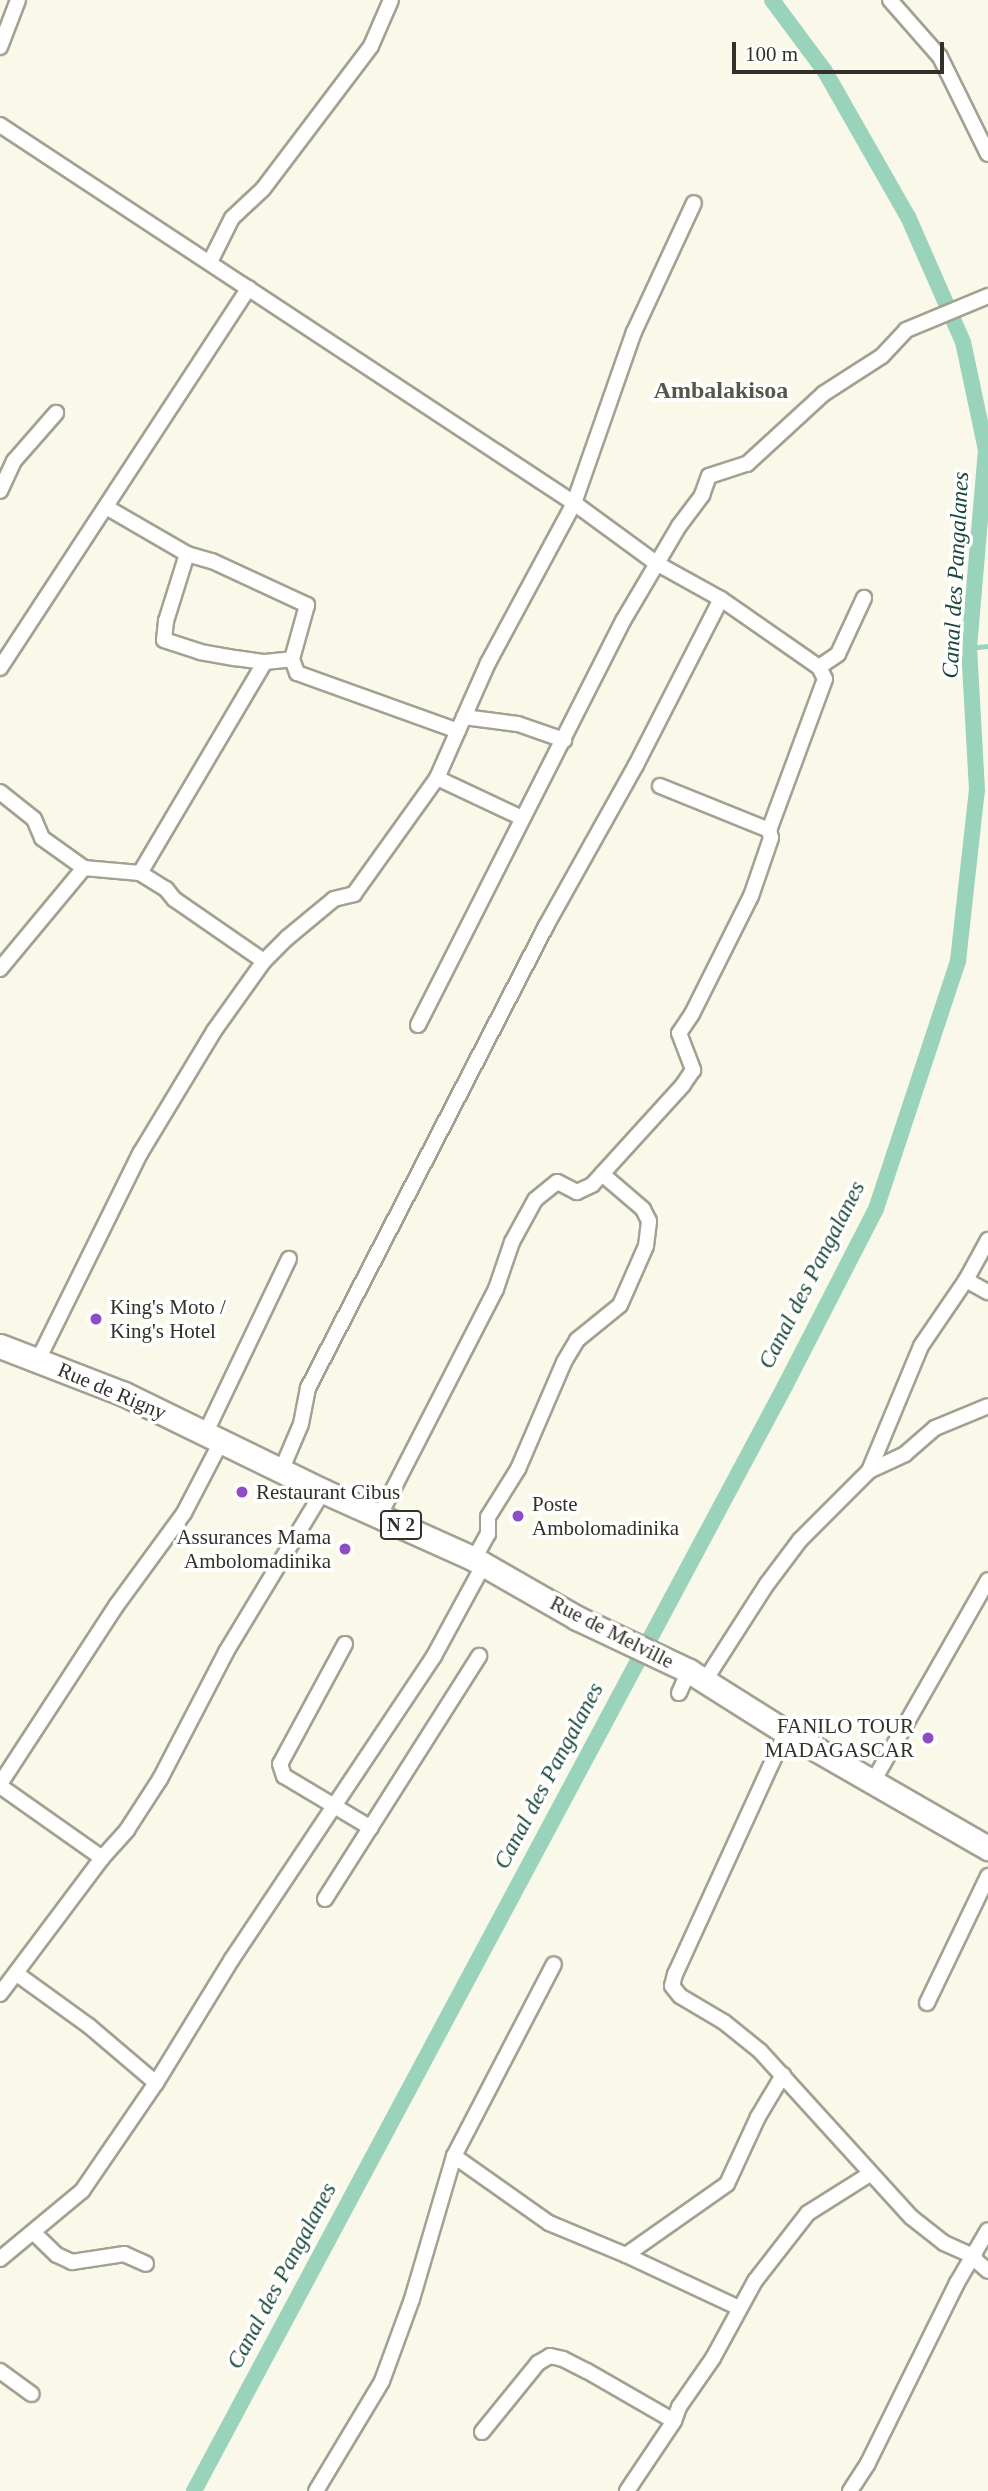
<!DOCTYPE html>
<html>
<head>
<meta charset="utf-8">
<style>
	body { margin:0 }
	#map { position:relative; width:988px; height:2491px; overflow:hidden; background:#faf9e9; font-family:Georgia,serif }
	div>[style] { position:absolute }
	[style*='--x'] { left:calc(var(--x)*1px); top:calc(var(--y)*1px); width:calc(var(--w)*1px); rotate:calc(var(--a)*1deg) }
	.stream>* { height:4.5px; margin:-2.25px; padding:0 2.25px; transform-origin:2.25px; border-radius:2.25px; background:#99d3bc }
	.canal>* { height:16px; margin:-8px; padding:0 8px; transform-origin:8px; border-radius:8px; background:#99d3bc }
	.roads { filter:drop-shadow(2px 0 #a2a192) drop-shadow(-2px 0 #a2a192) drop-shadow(0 2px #a2a192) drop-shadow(0 -2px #a2a192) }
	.minor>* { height:14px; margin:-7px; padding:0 7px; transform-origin:7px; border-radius:7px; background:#fff }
	.primary>* { height:23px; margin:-11.5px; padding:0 11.5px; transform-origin:11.5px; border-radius:11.5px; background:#fff }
	.dots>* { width:19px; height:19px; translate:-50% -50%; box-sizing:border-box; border:4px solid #fff; border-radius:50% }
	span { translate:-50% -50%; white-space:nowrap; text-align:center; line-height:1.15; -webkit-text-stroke:7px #fff; paint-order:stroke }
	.shield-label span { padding:2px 5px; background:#fff; border:2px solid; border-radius:5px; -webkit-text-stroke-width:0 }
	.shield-label { font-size:19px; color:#31302a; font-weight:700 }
	.poi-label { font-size:21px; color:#31302a }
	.left { translate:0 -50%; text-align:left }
	.right { translate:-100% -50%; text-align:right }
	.street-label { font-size:21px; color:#31302a }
	.water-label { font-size:23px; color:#194838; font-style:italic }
	.quarter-label { font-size:24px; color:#575648; font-weight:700 }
	.scale { position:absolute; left:732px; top:42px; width:212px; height:32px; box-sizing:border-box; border:4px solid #31302a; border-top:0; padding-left:9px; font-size:21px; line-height:24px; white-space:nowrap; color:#31302a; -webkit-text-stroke:5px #fff; paint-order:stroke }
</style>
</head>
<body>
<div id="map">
	<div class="stream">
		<i style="--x:969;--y:648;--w:19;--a:-6"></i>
	</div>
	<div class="canal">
		<i style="--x:194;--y:2491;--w:1253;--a:-61.86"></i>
		<i style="--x:785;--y:1386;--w:199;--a:-62.8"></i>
		<i style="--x:876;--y:1209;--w:261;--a:-71.7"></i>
		<i style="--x:958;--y:961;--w:172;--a:-83.7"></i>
		<i style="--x:977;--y:790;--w:142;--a:-93.2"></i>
		<i style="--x:969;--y:648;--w:199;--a:-85.1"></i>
		<i style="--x:986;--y:450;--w:110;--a:-102"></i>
		<i style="--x:963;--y:342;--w:137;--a:-113.7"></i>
		<i style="--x:908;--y:217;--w:169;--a:-119.7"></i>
		<i style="--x:824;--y:70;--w:87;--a:-126.6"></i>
	</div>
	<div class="roads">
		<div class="minor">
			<i style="--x:890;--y:0;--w:76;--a:48.7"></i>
			<i style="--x:940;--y:57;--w:108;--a:63.7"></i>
			<i style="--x:0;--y:47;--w:50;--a:-69"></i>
			<i style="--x:0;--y:125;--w:687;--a:33.37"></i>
			<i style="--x:574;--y:503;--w:102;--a:36.2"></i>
			<i style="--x:656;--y:563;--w:74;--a:29"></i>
			<i style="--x:721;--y:599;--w:119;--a:34.8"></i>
			<i style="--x:819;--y:667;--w:13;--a:63"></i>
			<i style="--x:825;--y:679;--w:161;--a:110.3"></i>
			<i style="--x:769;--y:830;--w:8;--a:76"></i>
			<i style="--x:771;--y:838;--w:61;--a:109"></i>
			<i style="--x:751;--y:896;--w:132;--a:116.6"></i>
			<i style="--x:692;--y:1014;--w:23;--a:124"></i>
			<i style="--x:679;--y:1033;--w:40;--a:69"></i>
			<i style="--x:693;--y:1070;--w:18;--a:124"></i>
			<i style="--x:683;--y:1085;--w:135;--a:132.3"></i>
			<i style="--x:592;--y:1185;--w:17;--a:155"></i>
			<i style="--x:577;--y:1192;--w:22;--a:-153"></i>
			<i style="--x:557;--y:1182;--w:28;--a:141"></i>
			<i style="--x:535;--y:1200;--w:48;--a:118.7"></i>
			<i style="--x:512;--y:1242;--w:50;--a:108.8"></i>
			<i style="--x:496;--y:1289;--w:254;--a:117.2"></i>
			<i style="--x:210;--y:262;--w:49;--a:-63.4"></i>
			<i style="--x:232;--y:218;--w:42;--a:-43.1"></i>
			<i style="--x:263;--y:189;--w:179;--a:-52.9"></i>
			<i style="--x:371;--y:46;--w:50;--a:-66.5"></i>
			<i style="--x:0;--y:491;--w:33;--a:-65"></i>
			<i style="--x:14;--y:461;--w:64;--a:-48.8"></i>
			<i style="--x:106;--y:507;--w:94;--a:30.1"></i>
			<i style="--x:187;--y:554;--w:26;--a:16"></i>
			<i style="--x:212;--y:561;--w:105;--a:24.9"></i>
			<i style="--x:307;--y:605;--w:56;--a:105.5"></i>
			<i style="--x:292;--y:659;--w:15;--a:70"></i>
			<i style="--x:297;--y:673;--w:171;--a:19.8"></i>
			<i style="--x:187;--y:554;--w:70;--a:107.4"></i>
			<i style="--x:166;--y:621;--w:19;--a:96"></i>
			<i style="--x:164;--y:640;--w:38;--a:18"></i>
			<i style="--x:200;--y:652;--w:36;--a:10"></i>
			<i style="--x:235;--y:658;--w:30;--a:8"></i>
			<i style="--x:265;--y:662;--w:27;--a:-6"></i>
			<i style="--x:819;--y:667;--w:23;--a:-34"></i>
			<i style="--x:838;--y:654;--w:62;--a:-65.1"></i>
			<i style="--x:0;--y:668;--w:454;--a:-56.8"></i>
			<i style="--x:464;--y:717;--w:54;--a:7.4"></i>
			<i style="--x:518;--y:724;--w:49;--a:19.2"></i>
			<i style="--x:437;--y:778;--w:94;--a:25.2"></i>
			<i style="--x:660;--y:786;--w:118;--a:22"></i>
			<i style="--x:0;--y:792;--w:43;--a:38.5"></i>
			<i style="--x:34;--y:819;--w:21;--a:67"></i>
			<i style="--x:42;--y:838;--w:52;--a:35.5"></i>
			<i style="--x:84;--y:868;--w:56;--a:5.1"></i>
			<i style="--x:140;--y:873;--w:31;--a:32"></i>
			<i style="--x:166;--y:889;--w:13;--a:51"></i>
			<i style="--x:174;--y:899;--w:109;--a:34.6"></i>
			<i style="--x:140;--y:873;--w:245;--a:-59.4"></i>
			<i style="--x:0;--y:969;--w:131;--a:-50.3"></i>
			<i style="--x:418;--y:1025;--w:453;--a:-63.1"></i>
			<i style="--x:623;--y:621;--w:110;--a:-59.5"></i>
			<i style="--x:679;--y:526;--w:39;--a:-53"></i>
			<i style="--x:702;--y:495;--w:20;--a:-70"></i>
			<i style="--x:709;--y:476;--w:40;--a:-18"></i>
			<i style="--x:747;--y:464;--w:103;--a:-42.6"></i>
			<i style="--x:823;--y:394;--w:70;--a:-32.8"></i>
			<i style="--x:882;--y:356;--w:35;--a:-47"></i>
			<i style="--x:906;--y:330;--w:89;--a:-22.5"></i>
			<i style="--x:966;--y:1280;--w:25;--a:29"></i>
			<i style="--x:37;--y:1362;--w:234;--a:-63.7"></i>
			<i style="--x:141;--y:1152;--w:141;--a:-58.9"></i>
			<i style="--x:214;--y:1031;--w:86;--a:-54.5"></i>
			<i style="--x:264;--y:961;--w:33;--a:-45"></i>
			<i style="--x:287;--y:938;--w:61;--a:-39.7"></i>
			<i style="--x:334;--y:899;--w:21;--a:-14"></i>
			<i style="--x:354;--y:894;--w:143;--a:-54.4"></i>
			<i style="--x:437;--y:778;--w:126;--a:-66.1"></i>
			<i style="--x:488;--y:663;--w:182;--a:-61.7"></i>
			<i style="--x:574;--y:503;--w:181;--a:-70.7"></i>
			<i style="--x:634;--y:332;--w:142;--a:-65.1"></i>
			<i style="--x:206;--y:1432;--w:192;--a:-64.4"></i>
			<i style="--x:281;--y:1471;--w:51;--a:-66.9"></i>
			<i style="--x:301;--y:1424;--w:37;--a:-79"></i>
			<i style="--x:308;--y:1388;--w:520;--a:-62.74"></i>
			<i style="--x:546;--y:926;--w:184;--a:-60.8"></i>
			<i style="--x:636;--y:765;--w:186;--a:-62.9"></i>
			<i style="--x:869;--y:1471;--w:40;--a:-25"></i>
			<i style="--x:905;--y:1454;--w:40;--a:-41"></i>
			<i style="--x:935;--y:1428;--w:57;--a:-22.5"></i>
			<i style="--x:474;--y:1559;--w:29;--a:-61"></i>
			<i style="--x:488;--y:1534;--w:17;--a:-90"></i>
			<i style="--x:488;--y:1517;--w:57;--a:-58"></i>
			<i style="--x:518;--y:1469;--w:116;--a:-66.7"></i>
			<i style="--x:564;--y:1362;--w:26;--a:-59"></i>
			<i style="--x:577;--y:1340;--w:55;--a:-39.1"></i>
			<i style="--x:620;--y:1305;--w:64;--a:-66.2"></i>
			<i style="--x:646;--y:1246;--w:25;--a:-83"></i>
			<i style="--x:649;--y:1221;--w:13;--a:-117"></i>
			<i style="--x:643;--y:1209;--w:54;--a:-139.5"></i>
			<i style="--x:345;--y:1644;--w:136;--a:118.4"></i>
			<i style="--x:280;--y:1764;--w:13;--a:72"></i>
			<i style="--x:284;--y:1776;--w:101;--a:30.9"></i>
			<i style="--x:704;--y:1682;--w:117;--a:-57.3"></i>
			<i style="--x:767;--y:1584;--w:55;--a:-53.1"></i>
			<i style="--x:800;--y:1540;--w:98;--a:-45"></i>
			<i style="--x:869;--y:1471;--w:135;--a:-67.4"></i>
			<i style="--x:921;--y:1346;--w:80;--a:-55.7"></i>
			<i style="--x:966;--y:1280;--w:46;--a:-61.2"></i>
			<i style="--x:679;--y:1693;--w:24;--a:-66"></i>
			<i style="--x:786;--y:1732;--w:266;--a:114.6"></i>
			<i style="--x:675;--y:1974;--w:12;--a:104"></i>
			<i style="--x:672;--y:1986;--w:13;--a:51"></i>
			<i style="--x:680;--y:1996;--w:51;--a:30.6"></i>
			<i style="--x:724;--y:2022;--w:46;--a:38.9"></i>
			<i style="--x:760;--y:2051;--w:224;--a:47.7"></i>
			<i style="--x:911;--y:2217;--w:42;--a:38.2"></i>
			<i style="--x:944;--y:2243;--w:34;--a:24"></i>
			<i style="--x:874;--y:1780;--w:230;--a:-60.3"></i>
			<i style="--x:0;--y:1784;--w:212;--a:-56.9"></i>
			<i style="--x:116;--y:1606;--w:115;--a:-53.8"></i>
			<i style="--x:184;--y:1513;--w:80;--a:-62.5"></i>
			<i style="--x:0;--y:1786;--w:125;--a:35.2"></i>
			<i style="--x:325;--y:1899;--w:288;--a:-57.6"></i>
			<i style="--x:17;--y:1974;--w:89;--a:35.8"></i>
			<i style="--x:89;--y:2026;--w:88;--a:40.4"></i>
			<i style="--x:0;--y:1994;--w:170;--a:-53.1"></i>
			<i style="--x:102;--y:1858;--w:38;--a:-48"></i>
			<i style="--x:127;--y:1830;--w:61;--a:-57.1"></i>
			<i style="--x:160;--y:1779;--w:143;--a:-62.5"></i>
			<i style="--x:226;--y:1652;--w:188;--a:-58.9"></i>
			<i style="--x:927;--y:2003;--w:141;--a:-64.3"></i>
			<i style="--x:454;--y:2156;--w:116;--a:35.2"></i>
			<i style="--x:549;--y:2223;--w:83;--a:22.6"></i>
			<i style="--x:626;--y:2255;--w:125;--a:25.1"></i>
			<i style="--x:33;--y:2232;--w:33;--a:44"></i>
			<i style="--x:57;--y:2255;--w:17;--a:25"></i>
			<i style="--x:72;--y:2262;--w:53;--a:-8.7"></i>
			<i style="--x:124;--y:2254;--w:24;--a:24"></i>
			<i style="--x:626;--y:2255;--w:123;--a:-35.1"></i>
			<i style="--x:727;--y:2184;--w:74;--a:-65.2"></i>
			<i style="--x:758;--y:2117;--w:49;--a:-59.2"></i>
			<i style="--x:972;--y:2257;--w:21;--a:41"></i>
			<i style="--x:0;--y:2259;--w:107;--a:-39.7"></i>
			<i style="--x:82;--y:2191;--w:131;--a:-55.6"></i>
			<i style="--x:156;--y:2083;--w:145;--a:-58.5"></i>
			<i style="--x:232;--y:1959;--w:364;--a:-56.3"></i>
			<i style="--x:434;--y:1656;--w:105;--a:-61.5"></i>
			<i style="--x:0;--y:2371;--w:39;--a:36"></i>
			<i style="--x:482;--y:2432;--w:89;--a:-50.9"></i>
			<i style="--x:538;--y:2363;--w:14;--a:-30"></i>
			<i style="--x:550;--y:2356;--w:13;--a:13"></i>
			<i style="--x:563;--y:2359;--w:27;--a:27"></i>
			<i style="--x:587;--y:2371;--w:100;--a:29.9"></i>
			<i style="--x:316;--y:2491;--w:128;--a:-59"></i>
			<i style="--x:382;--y:2381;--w:87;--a:-69.9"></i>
			<i style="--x:412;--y:2299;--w:149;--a:-73.6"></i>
			<i style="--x:454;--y:2156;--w:216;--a:-62.5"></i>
			<i style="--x:627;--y:2491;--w:84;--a:-56.1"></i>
			<i style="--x:674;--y:2421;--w:15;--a:-70"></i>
			<i style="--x:679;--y:2407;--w:60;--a:-55.2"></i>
			<i style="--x:713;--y:2358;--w:88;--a:-61.4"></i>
			<i style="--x:755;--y:2281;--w:86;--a:-52.1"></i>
			<i style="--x:808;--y:2213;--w:73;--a:-32.2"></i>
			<i style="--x:850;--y:2491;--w:33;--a:-57"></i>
			<i style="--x:868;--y:2463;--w:201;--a:-63.7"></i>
			<i style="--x:957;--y:2283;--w:61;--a:-59.7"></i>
		</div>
		<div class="primary">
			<i style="--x:0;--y:1346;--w:133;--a:21.2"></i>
			<i style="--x:124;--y:1394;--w:221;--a:26"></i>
			<i style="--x:323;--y:1491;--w:166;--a:24.2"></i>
			<i style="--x:474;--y:1559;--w:119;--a:29.8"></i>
			<i style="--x:577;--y:1618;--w:124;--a:25.3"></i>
			<i style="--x:689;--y:1671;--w:115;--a:32.2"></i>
			<i style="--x:786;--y:1732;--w:233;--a:29.9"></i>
		</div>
	</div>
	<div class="dots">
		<i style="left:96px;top:1319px;background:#8e4dc2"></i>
		<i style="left:242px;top:1492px;background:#8e4dc2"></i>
		<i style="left:518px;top:1516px;background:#8e4dc2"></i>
		<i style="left:345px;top:1549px;background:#8e4dc2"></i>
		<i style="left:928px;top:1738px;background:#8e4dc2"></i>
	</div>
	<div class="shield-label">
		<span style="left:401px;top:1525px">N 2</span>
	</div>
	<div class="poi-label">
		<span class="left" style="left:110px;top:1319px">King's Moto /<br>King's Hotel</span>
		<span class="left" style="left:256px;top:1492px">Restaurant Cibus</span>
		<span class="left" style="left:532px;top:1516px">Poste<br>Ambolomadinika</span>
		<span class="right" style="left:331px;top:1549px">Assurances Mama<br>Ambolomadinika</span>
		<span class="right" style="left:914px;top:1738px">FANILO TOUR<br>MADAGASCAR</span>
	</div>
	<div class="street-label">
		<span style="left:112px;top:1391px;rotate:23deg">Rue de Rigny</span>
		<span style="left:612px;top:1632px;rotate:27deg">Rue de Melville</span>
	</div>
	<div class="water-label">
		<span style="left:956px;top:575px;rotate:-87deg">Canal des Pangalanes</span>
		<span style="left:812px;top:1275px;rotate:-63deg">Canal des Pangalanes</span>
		<span style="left:549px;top:1776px;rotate:-62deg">Canal des Pangalanes</span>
		<span style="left:282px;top:2276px;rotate:-62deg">Canal des Pangalanes</span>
	</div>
	<div class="quarter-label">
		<span style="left:721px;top:391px">Ambalakisoa</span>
	</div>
	<div class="scale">100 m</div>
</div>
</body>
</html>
